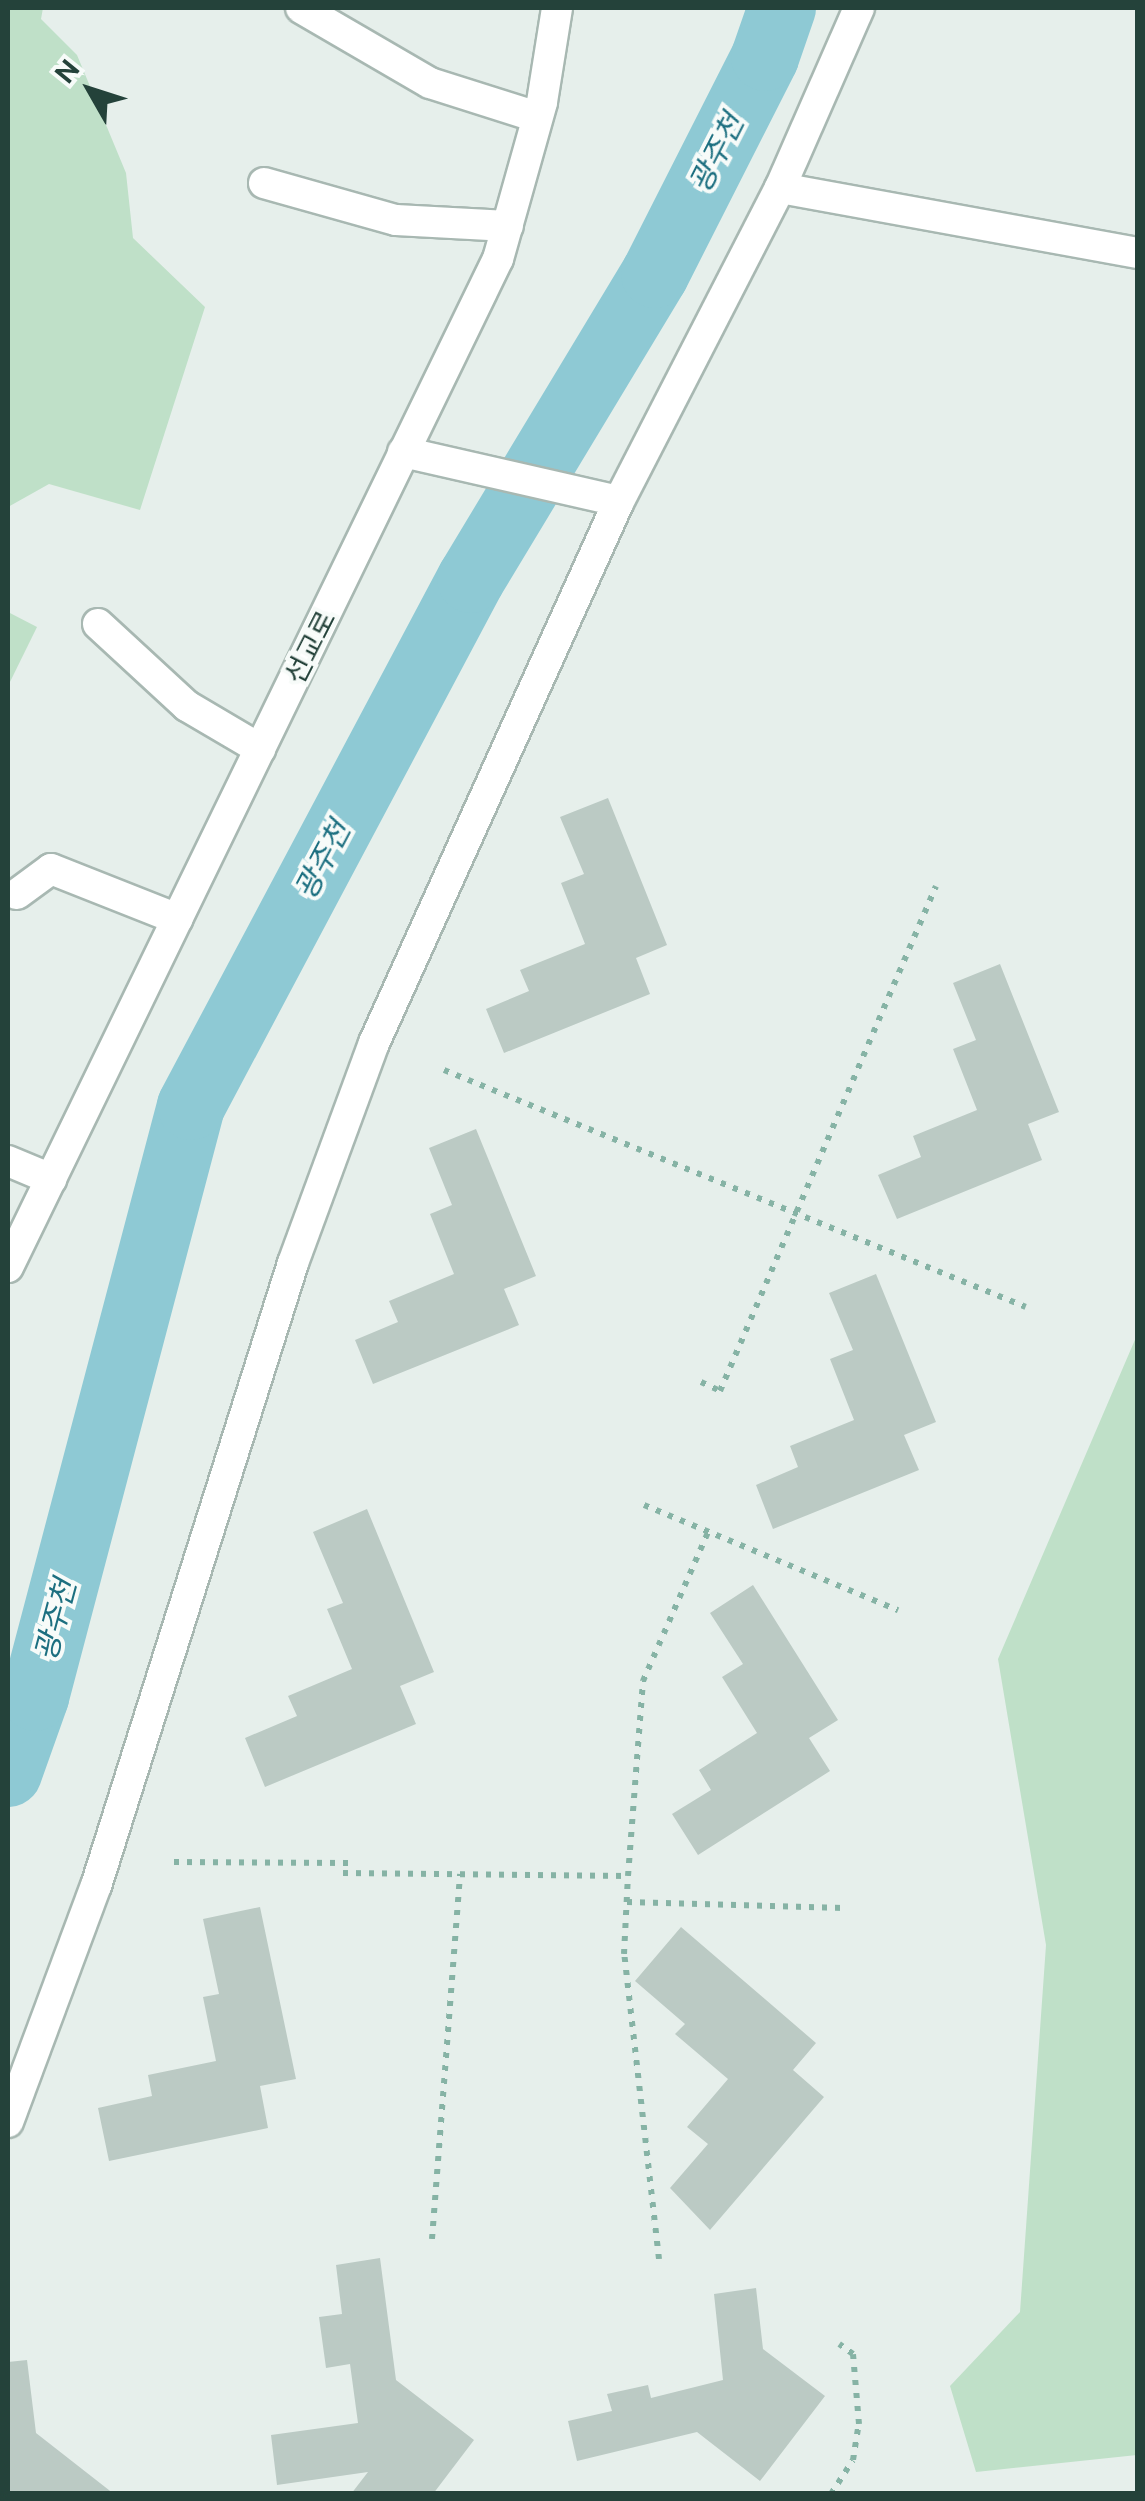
<!DOCTYPE html>
<html>
<head>
<meta charset="utf-8">
<style>
	body { margin:0 }
	#map { position:relative; width:1145px; height:2501px; overflow:hidden; background:#e6efeb; font-family:Ubuntu,"Noto Sans KR",sans-serif }
	div>[style] { position:absolute }
	[style*='--x'] { left:calc(var(--x)*1px); top:calc(var(--y)*1px); width:calc(var(--w)*1px); rotate:calc(var(--a)*1deg) }
	.green>* { inset:0; background:#bfe0c8 }
	.river>* { height:68px; margin:-34px; padding:0 34px; transform-origin:34px; border-radius:34px; background:#8ec9d4 }
	.building>* { inset:0; background:#bbcac4 }
	.path>* { height:6px; margin-top:-3px; transform-origin:0; background:repeating-linear-gradient(90deg,#86b3a5 0 5px,transparent 0 13px) }
	.roads { filter:drop-shadow(2px 0 #a8b8b2) drop-shadow(-2px 0 #a8b8b2) drop-shadow(0 2px #a8b8b2) drop-shadow(0 -2px #a8b8b2) }
	.minor>* { height:30px; margin:-15px; padding:0 15px; transform-origin:15px; border-radius:15px; background:#fff }
	span { translate:-50% -50%; white-space:nowrap; text-align:center; line-height:1.15; -webkit-text-stroke:8px #f7fbf9; paint-order:stroke }
	.street-label { font-size:28px; color:#24423a }
	.water-label { font-size:30px; color:#1c6f80; font-style:italic }
	.frame { position:absolute; inset:0; border:10px solid #24423a; pointer-events:none }
	.north { position:absolute; left:40px; top:40px; width:100px; height:100px; -webkit-text-stroke:8px #f7fbf9; paint-order:stroke; rotate:309deg; font-size:28px; font-weight:700; line-height:40px; text-align:center; color:#24423a }
	.north::after { content:''; display:block; margin:auto; width:35px; height:45px; background:#24423a; clip-path:polygon(50% 0,100% 100%,50% 72%,0 100%) }
</style>
</head>
<body>
<div id="map">
	<div class="green">
		<i style="clip-path:polygon(8px 8px,43px 8px,41px 19px,77px 55px,126px 173px,133px 238px,205px 307px,140px 510px,49px 484px,8px 507px)"></i>
		<i style="clip-path:polygon(8px 612px,37px 627px,8px 686px)"></i>
		<i style="clip-path:polygon(1137px 1335px,1137px 2455px,976px 2472px,950px 2386px,1020px 2312px,1046px 1945px,998px 1659px)"></i>
	</div>
	<div class="river">
		<i style="--x:8;--y:1773;--w:81;--a:-70.4"></i>
		<i style="--x:35;--y:1697;--w:611;--a:-75.21"></i>
		<i style="--x:191;--y:1106;--w:597;--a:-62.02"></i>
		<i style="--x:471;--y:579;--w:356;--a:-58.9"></i>
		<i style="--x:655;--y:274;--w:243;--a:-63.1"></i>
		<i style="--x:765;--y:57;--w:52;--a:-70.9"></i>
	</div>
	<div class="building">
		<i style="clip-path:polygon(608px 798px,667px 945px,636px 958px,650px 994px,504px 1053px,486px 1009px,529px 991px,520px 970px,585px 944px,561px 883px,584px 874px,560px 817px)"></i>
		<i style="clip-path:polygon(1000px 964px,1059px 1112px,1028px 1124px,1042px 1160px,897px 1219px,878px 1175px,921px 1157px,913px 1136px,977px 1110px,953px 1049px,976px 1040px,953px 983px)"></i>
		<i style="clip-path:polygon(476px 1129px,536px 1276px,504px 1289px,519px 1325px,373px 1384px,355px 1340px,398px 1322px,389px 1301px,454px 1274px,430px 1214px,452px 1205px,429px 1148px)"></i>
		<i style="clip-path:polygon(876px 1274px,936px 1422px,904px 1435px,919px 1470px,773px 1529px,756px 1485px,798px 1467px,790px 1446px,854px 1420px,830px 1359px,853px 1350px,829px 1293px)"></i>
		<i style="clip-path:polygon(367px 1509px,434px 1672px,400px 1686px,416px 1724px,265px 1787px,245px 1738px,297px 1716px,288px 1696px,352px 1669px,327px 1609px,343px 1603px,313px 1532px)"></i>
		<i style="clip-path:polygon(753px 1585px,838px 1720px,809px 1738px,830px 1771px,698px 1855px,672px 1814px,711px 1790px,699px 1770px,757px 1733px,722px 1677px,743px 1664px,710px 1613px)"></i>
		<i style="clip-path:polygon(260px 1907px,296px 2079px,260px 2086px,268px 2128px,109px 2161px,98px 2108px,152px 2096px,148px 2075px,216px 2061px,203px 1997px,219px 1994px,203px 1919px)"></i>
		<i style="clip-path:polygon(681px 1927px,816px 2043px,793px 2070px,824px 2097px,710px 2230px,670px 2188px,708px 2144px,687px 2127px,728px 2079px,675px 2034px,685px 2024px,635px 1981px)"></i>
		<i style="clip-path:polygon(380px 2258px,396px 2380px,474px 2440px,433px 2494px,351px 2494px,368px 2472px,277px 2485px,271px 2435px,358px 2423px,350px 2364px,326px 2368px,319px 2317px,342px 2314px,336px 2265px)"></i>
		<i style="clip-path:polygon(756px 2288px,763px 2349px,825px 2396px,760px 2481px,697px 2432px,577px 2461px,568px 2421px,612px 2411px,607px 2394px,648px 2385px,651px 2398px,723px 2380px,714px 2294px)"></i>
		<i style="clip-path:polygon(27px 2360px,36px 2433px,114px 2494px,8px 2494px,8px 2362px)"></i>
	</div>
	<div class="path">
		<i style="--x:444;--y:1070;--w:628;--a:22.16"></i>
		<i style="--x:701;--y:1382;--w:21;--a:25"></i>
		<i style="--x:720;--y:1391;--w:549;--a:-66.84"></i>
		<i style="--x:644;--y:1505;--w:275;--a:22.5"></i>
		<i style="--x:174;--y:1862;--w:175;--a:0.3"></i>
		<i style="--x:343;--y:1873;--w:285;--a:0.6"></i>
		<i style="--x:627;--y:1902;--w:217;--a:1.6"></i>
		<i style="--x:432;--y:2239;--w:366;--a:-85.6"></i>
		<i style="--x:659;--y:2259;--w:307;--a:-96.5"></i>
		<i style="--x:624;--y:1954;--w:78;--a:-87.1"></i>
		<i style="--x:628;--y:1876;--w:196;--a:-85.6"></i>
		<i style="--x:643;--y:1681;--w:163;--a:-66.4"></i>
		<i style="--x:831;--y:2494;--w:40;--a:-57.1"></i>
		<i style="--x:853;--y:2460;--w:36;--a:-81"></i>
		<i style="--x:859;--y:2424;--w:70;--a:-94.9"></i>
		<i style="--x:853;--y:2354;--w:17;--a:-144"></i>
	</div>
	<div class="roads">
		<div class="minor">
			<i style="--x:301;--y:8;--w:149;--a:30.2"></i>
			<i style="--x:430;--y:83;--w:112;--a:17.6"></i>
			<i style="--x:264;--y:183;--w:137;--a:15.7"></i>
			<i style="--x:396;--y:220;--w:112;--a:3.1"></i>
			<i style="--x:780;--y:188;--w:364;--a:10.3"></i>
			<i style="--x:403;--y:452;--w:221;--a:12.8"></i>
			<i style="--x:98;--y:624;--w:121;--a:42.7"></i>
			<i style="--x:187;--y:706;--w:85;--a:30.5"></i>
			<i style="--x:17;--y:894;--w:42;--a:-36.3"></i>
			<i style="--x:51;--y:869;--w:136;--a:21.6"></i>
			<i style="--x:8;--y:1161;--w:47;--a:22.7"></i>
			<i style="--x:8;--y:1267;--w:1121;--a:-64.08"></i>
			<i style="--x:498;--y:259;--w:163;--a:-74.3"></i>
			<i style="--x:542;--y:102;--w:95;--a:-80.9"></i>
			<i style="--x:8;--y:2122;--w:252;--a:-69.6"></i>
			<i style="--x:96;--y:1886;--w:653;--a:-72.45"></i>
			<i style="--x:293;--y:1263;--w:234;--a:-69.8"></i>
			<i style="--x:374;--y:1043;--w:595;--a:-65.68"></i>
			<i style="--x:619;--y:501;--w:352;--a:-62.8"></i>
			<i style="--x:780;--y:188;--w:197;--a:-66.3"></i>
		</div>
	</div>
	<div class="street-label">
		<span style="left:310px;top:647px;rotate:-63deg">선교로</span>
	</div>
	<div class="water-label">
		<span style="left:716px;top:153px;rotate:-63deg">광주천</span>
		<span style="left:322px;top:860px;rotate:-62deg">광주천</span>
		<span style="left:55px;top:1620px;rotate:-75deg">광주천</span>
	</div>
	<div class="frame"></div>
	<div class="north">N</div>
</div>
</body>
</html>
